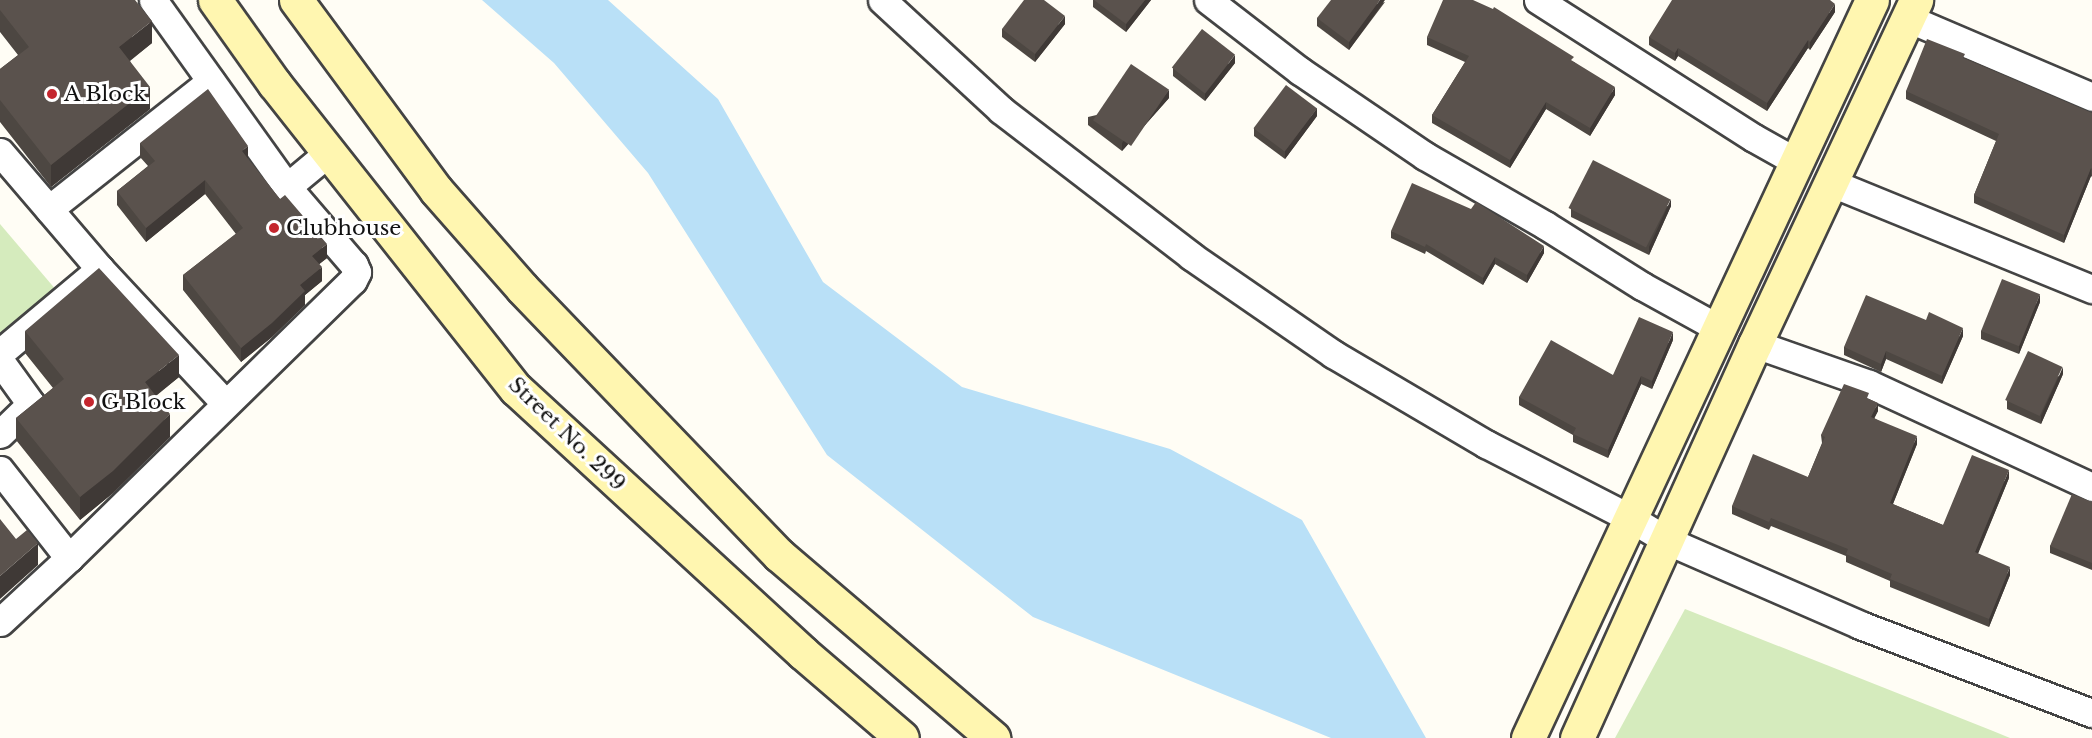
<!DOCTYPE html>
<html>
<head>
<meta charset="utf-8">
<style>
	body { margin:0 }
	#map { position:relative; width:2092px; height:738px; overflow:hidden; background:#fffdf5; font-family:"Libre Baskerville",serif }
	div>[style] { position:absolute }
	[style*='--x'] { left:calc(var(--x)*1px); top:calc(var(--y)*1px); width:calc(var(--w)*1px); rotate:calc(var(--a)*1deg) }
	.green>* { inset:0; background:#d5ebbd }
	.water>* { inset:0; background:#b9e0f7 }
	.roads { filter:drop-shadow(2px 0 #444) drop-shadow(-2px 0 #444) drop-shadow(0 2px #444) drop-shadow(0 -2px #444) }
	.street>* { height:27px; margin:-13.5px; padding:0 13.5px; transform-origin:13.5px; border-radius:13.5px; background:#fff }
	.secondary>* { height:33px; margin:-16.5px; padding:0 16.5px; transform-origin:16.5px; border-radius:16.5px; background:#fff6b0 }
	.wall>* { inset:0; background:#4d4742 }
	.shaded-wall>* { inset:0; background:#3f3936 }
	.building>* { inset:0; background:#5a524d; transform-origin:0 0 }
	.dots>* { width:16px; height:16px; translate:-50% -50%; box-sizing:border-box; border:3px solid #fff; border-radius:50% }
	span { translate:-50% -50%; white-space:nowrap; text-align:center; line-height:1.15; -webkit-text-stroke:6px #fff; paint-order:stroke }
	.poi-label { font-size:21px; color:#111 }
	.left { translate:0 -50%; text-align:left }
	.street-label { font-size:21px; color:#111 }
</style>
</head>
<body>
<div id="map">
	<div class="green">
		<i style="clip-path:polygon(0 224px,57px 291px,0 342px)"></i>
		<i style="clip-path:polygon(1685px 609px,1993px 731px,2010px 738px,1615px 738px)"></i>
	</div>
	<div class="water">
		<i style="clip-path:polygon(482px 0,608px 0,718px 99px,823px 282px,962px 387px,1170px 449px,1302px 520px,1426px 738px,1331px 738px,1033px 617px,827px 455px,648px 173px,554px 63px)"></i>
	</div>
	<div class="roads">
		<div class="street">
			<i style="--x:153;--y:0;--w:230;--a:54.4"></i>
			<i style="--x:882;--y:0;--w:162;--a:42.7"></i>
			<i style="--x:1001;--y:110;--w:240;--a:37.5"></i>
			<i style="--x:1191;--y:256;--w:173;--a:34.6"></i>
			<i style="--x:1333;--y:354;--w:178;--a:30.5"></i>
			<i style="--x:1486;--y:444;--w:162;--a:27.2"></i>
			<i style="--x:1630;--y:518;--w:44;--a:31.2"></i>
			<i style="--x:1668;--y:541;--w:210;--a:23.6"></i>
			<i style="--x:1860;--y:625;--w:248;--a:20.8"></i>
			<i style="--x:1208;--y:0;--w:116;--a:37.7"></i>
			<i style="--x:1300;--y:71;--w:151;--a:34.2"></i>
			<i style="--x:1425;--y:156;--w:138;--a:29.9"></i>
			<i style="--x:1545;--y:225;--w:115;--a:32.2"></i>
			<i style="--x:1642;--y:286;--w:87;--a:28.9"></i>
			<i style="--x:1538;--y:0;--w:256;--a:32.6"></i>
			<i style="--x:1754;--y:138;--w:47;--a:29.3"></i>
			<i style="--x:1907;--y:18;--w:201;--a:23.1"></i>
			<i style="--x:0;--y:152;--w:154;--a:49.5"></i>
			<i style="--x:100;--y:269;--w:131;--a:140"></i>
			<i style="--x:1832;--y:183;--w:281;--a:22.2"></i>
			<i style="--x:49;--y:209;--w:206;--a:-38.3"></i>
			<i style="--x:100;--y:269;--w:183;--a:47"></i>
			<i style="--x:1755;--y:344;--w:121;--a:19.3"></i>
			<i style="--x:1869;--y:384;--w:246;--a:24.8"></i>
			<i style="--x:0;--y:361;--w:53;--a:54.2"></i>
			<i style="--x:31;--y:404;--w:43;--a:135.9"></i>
			<i style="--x:0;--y:470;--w:112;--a:51.9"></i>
			<i style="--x:0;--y:622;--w:94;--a:-42.8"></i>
			<i style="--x:69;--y:558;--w:397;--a:-44.4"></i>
			<i style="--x:353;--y:280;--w:9;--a:-63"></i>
			<i style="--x:357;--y:272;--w:8;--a:-113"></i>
			<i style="--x:354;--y:265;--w:103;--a:-130.7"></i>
			<i style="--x:287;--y:187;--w:55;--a:-39.8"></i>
		</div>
		<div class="secondary">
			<i style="--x:215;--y:0;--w:102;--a:54.6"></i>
			<i style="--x:274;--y:83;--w:390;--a:51.7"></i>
			<i style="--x:516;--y:389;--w:390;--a:42.6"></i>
			<i style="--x:803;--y:653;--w:130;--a:40.6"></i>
			<i style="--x:296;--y:0;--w:236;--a:53.6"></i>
			<i style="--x:436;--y:190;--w:130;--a:48.7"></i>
			<i style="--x:522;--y:288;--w:371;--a:46.1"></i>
			<i style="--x:779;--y:555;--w:282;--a:40.5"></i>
			<i style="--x:1528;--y:738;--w:814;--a:-65.01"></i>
			<i style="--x:1577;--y:738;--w:432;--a:-65.7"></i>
			<i style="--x:1755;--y:344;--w:380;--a:-64.9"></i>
		</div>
	</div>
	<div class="wall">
		<i style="clip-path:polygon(0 0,152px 43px,130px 61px,150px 109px,51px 187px,0 122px,0 69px,18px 55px,0 32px)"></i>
		<i style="clip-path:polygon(1093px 0,1151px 0,1126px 32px,1093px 7px)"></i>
		<i style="clip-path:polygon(1385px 2px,1349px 50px,1317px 26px,1317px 18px)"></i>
		<i style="clip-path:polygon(1835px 12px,1810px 50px,1808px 48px,1767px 111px,1678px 56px,1675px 61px,1649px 45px,1649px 37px)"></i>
		<i style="clip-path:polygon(1065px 24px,1035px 62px,1002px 37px,1002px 29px)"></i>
		<i style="clip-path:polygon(1427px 37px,1574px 62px,1615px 95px,1590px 136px,1546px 109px,1510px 168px,1432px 123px,1432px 115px,1465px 62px,1427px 45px)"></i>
		<i style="clip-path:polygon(1965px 58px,2092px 113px,2092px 177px,2091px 176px,2064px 243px,1974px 203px,1974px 195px,1996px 141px,1906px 99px,1906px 91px)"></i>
		<i style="clip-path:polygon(1235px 63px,1205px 101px,1173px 76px,1173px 68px)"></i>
		<i style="clip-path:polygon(1169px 98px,1122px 151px,1088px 125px,1088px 117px)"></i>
		<i style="clip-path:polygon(1317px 116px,1285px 159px,1254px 136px,1254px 128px)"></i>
		<i style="clip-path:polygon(140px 143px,248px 159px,327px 258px,319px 264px,322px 281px,305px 295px,305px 305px,272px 337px,241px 362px,183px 290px,183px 275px,236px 234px,205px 194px,146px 242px,117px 205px,117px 191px,148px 166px,140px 157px)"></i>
		<i style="clip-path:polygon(1671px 206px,1649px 255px,1571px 217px,1571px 209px)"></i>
		<i style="clip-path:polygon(1391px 231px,1544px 253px,1527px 283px,1495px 264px,1483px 285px,1426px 251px,1425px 254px,1391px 238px)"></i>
		<i style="clip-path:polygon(2040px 302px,2019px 354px,1981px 339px,1981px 331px)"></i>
		<i style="clip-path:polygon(25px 331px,179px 377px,155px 396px,170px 437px,113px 493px,80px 520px,16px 440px,16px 418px,53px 388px,25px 353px)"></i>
		<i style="clip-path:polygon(1963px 336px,1942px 384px,1886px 359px,1881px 372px,1844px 355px,1844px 347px)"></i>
		<i style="clip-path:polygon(1673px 340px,1652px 389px,1641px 384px,1608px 458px,1573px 442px,1573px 435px,1519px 405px,1519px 397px,1613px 375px)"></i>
		<i style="clip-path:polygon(2063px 374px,2041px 424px,2007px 409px,2007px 401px)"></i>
		<i style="clip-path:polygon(1869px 399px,1878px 411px,1874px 418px,1917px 444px,1893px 504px,1943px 525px,2009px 478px,1978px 554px,2010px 575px,1989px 627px,1890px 587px,1890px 581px,1846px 562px,1846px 556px,1771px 526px,1769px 530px,1732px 514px,1732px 506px,1808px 477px,1822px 443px,1821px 435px)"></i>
		<i style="clip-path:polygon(2092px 502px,2092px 570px,2050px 553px,2050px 546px)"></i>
	</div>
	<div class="shaded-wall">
		<i style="clip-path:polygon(1145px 0,1151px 0,1126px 32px,1126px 24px)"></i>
		<i style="clip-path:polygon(1380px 0,1385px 0,1349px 50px,1349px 42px)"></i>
		<i style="clip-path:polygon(1835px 4px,1835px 12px,1810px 50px,1810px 42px)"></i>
		<i style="clip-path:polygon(1065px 16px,1065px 24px,1035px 62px,1035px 54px)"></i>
		<i style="clip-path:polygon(152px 21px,152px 43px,119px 69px,119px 47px)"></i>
		<i style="clip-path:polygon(1808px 40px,1808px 48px,1767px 111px,1767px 103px)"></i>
		<i style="clip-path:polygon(1678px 48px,1678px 56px,1675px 61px,1675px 53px)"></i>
		<i style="clip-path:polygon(1235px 55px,1235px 63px,1205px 101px,1205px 94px)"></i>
		<i style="clip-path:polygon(150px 87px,150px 109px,51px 187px,51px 165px)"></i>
		<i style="clip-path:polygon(1615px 87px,1615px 95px,1590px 136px,1590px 128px)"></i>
		<i style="clip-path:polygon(1169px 90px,1169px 98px,1122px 151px,1122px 143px)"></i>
		<i style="clip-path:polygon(1546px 102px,1546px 109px,1510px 168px,1510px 160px)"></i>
		<i style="clip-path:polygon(1317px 108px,1317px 116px,1285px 159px,1285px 151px)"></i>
		<i style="clip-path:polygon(248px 146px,248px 160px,242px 151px)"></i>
		<i style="clip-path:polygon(2091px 168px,2091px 176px,2064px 243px,2064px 235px)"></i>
		<i style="clip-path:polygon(205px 180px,205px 194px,146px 242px,146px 228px)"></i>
		<i style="clip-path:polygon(1671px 199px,1671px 206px,1649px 255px,1649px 247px)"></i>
		<i style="clip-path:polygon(327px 244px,327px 258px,312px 270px,312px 256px)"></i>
		<i style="clip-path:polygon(1544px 246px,1544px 253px,1527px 283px,1527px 275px)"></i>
		<i style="clip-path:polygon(1495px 257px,1495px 264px,1483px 285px,1483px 278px)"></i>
		<i style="clip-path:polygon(322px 267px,322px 281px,305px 295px,305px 305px,272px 337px,241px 362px,241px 348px,300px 285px)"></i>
		<i style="clip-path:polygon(2040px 294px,2040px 302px,2019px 354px,2019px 346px)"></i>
		<i style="clip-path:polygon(1963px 328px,1963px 336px,1942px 384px,1942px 376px)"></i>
		<i style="clip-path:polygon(1673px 332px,1673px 340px,1652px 389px,1652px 381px)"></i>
		<i style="clip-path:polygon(1886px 351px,1886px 359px,1881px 372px,1881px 364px)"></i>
		<i style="clip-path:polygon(179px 355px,179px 377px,145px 405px,145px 382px)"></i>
		<i style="clip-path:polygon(2063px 367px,2063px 374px,2041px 424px,2041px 416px)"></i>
		<i style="clip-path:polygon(1641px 376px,1641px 384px,1608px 458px,1608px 450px)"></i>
		<i style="clip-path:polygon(1878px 403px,1878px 411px,1871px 425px,1871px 417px)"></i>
		<i style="clip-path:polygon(170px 414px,170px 437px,113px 493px,80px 520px,80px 497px)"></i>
		<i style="clip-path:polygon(1917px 436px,1917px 444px,1890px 511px,1890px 503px)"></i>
		<i style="clip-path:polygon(2009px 470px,2009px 478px,1975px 560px,1975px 552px)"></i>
		<i style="clip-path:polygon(38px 543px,38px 565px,0 599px,0 576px)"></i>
		<i style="clip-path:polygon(2010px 567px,2010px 575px,1989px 627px,1989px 619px)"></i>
	</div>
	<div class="building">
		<i style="clip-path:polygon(0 0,135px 0,152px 21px,119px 47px,150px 87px,51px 165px,0 100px,0 69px,29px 47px,0 10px)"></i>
		<i style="clip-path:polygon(1024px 0,1044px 0,1065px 16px,1035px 54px,1002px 29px)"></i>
		<i style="clip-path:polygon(1094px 0,1145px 0,1126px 24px)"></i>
		<i style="clip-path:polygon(1331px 0,1380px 0,1349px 42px,1317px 18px)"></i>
		<i style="clip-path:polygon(1443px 0,1473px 0,1493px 9px,1494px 7px,1574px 57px,1571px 60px,1615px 87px,1590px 128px,1546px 102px,1510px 160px,1432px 115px,1469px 56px,1427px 37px)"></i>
		<i style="clip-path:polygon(1672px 0,1830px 0,1835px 4px,1810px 42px,1808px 40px,1767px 103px,1678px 48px,1675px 53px,1649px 37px)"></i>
		<i style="left:1202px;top:29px;width:42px;height:49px;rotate:38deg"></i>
		<i style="clip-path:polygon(1927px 39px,1965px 54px,1963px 58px,2092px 113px,2092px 169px,2091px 168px,2064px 235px,1974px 195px,1999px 134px,1906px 91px)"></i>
		<i style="left:1131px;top:64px;width:46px;height:68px;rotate:34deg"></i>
		<i style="left:1286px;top:85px;width:39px;height:54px;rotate:37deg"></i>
		<i style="clip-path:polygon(208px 89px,248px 146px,242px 151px,280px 199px,285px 195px,327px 244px,312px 256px,322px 267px,300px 285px,305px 291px,272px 323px,241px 348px,183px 275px,243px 228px,205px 180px,146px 228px,117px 191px,155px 161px,140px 143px)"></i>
		<i style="left:1593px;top:160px;width:87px;height:54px;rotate:27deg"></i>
		<i style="clip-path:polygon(1412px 183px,1471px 209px,1476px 202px,1544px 246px,1527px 275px,1495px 257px,1483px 278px,1426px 244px,1425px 247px,1391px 231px)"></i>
		<i style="clip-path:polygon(99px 268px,179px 355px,145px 382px,170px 414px,113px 471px,80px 497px,16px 418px,64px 379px,25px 331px)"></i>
		<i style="left:2002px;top:279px;width:41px;height:56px;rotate:22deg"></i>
		<i style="clip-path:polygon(1866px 295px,1926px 320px,1929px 312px,1963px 328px,1942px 376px,1886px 351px,1881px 364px,1844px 347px)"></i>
		<i style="clip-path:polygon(1639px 317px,1673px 332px,1652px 381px,1641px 376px,1608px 450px,1573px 434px,1576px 428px,1519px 397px,1551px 340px,1613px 375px)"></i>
		<i style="left:2028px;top:351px;width:38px;height:54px;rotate:25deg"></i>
		<i style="clip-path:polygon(1844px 384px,1869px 393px,1867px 398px,1878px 403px,1871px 417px,1917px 436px,1890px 503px,1943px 525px,1972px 455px,2009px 470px,1975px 552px,2010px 567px,1989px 619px,1890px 579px,1892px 574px,1846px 554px,1848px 549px,1771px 518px,1769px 522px,1732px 506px,1753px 454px,1808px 477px,1825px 437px,1821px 435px)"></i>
		<i style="clip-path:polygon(2072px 494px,2092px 502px,2092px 563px,2050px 546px)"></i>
		<i style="clip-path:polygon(0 519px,16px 539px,27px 530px,38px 543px,0 576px)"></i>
	</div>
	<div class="dots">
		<i style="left:52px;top:94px;background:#c4262e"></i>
		<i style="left:274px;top:228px;background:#c4262e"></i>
		<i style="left:89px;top:402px;background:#c4262e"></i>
	</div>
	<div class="poi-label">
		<span class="left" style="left:64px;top:94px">A Block</span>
		<span class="left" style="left:286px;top:228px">Clubhouse</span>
		<span class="left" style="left:101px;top:402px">G Block</span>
	</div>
	<div class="street-label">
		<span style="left:567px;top:434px;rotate:44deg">Street No. 299</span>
	</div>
</div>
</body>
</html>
